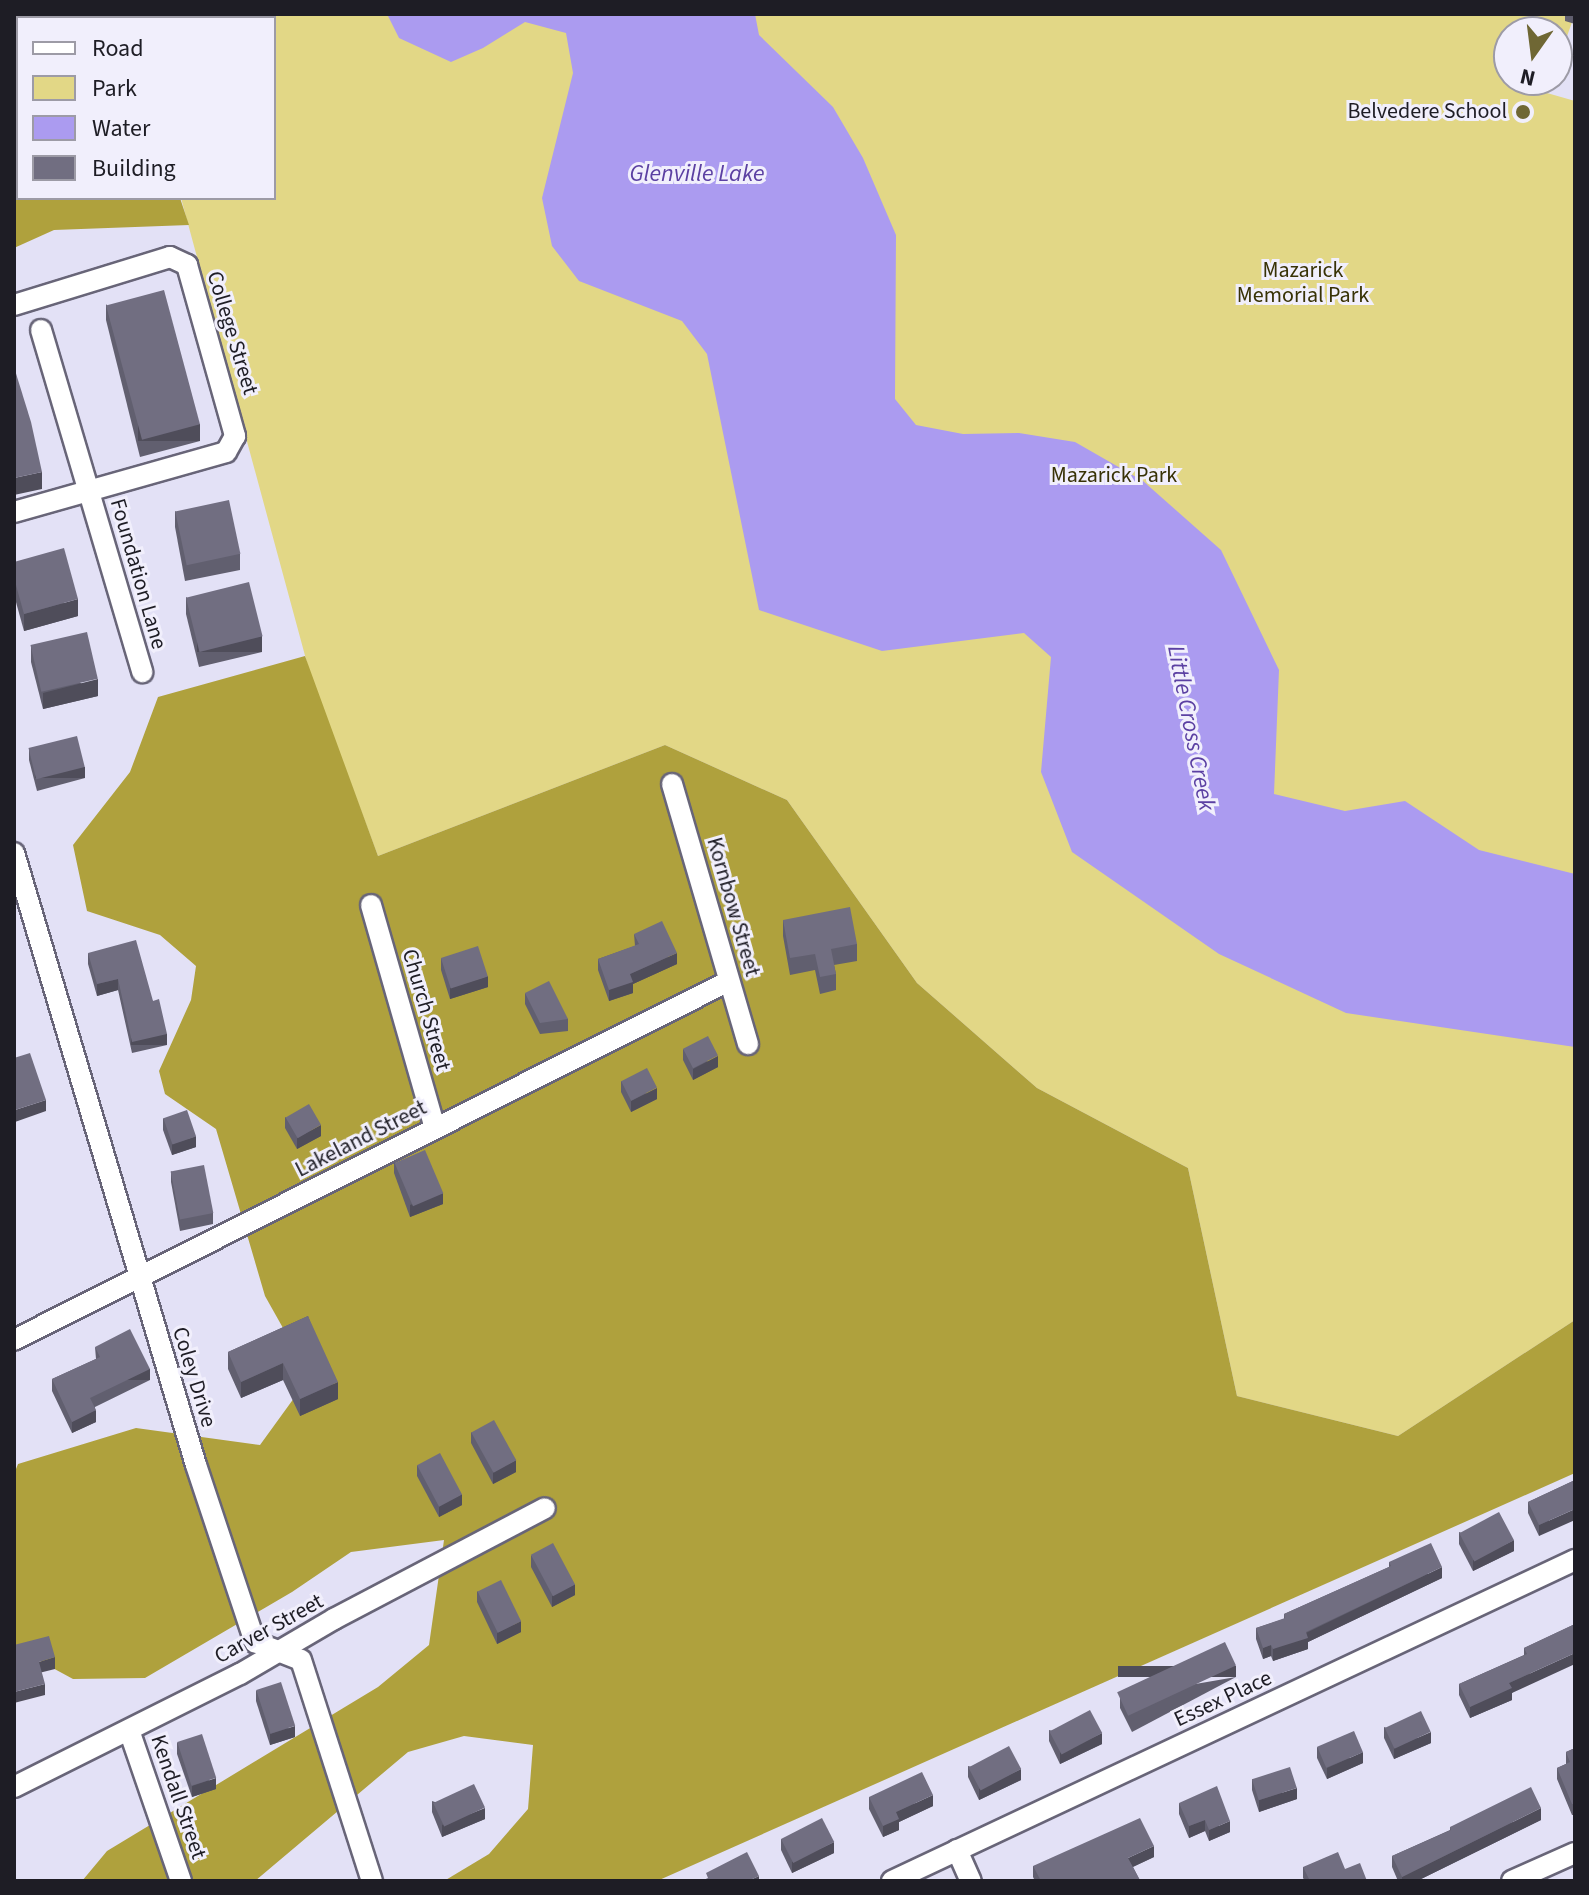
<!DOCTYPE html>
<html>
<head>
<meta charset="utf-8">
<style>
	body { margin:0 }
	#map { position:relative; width:1589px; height:1895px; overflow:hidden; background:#e3e1f6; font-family:"Source Sans 3",sans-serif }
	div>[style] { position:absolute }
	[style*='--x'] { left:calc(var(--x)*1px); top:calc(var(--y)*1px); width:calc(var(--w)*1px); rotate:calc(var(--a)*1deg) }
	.green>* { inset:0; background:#e2d786 }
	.forest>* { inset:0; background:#afa13d }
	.water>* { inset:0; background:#ab9bf0 }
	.roads { filter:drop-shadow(2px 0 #686578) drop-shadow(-2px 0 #686578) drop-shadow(0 2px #686578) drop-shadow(0 -2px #686578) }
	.street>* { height:20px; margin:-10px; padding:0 10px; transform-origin:10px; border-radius:10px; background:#fff }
	.wall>* { inset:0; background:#615f6f }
	.shaded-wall>* { inset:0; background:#4f4d5a; transform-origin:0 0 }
	.building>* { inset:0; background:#716e81; transform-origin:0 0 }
	.dots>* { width:22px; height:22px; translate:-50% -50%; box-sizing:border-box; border:4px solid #f1effc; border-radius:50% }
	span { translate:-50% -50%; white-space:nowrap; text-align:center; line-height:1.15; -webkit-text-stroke:6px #f1effc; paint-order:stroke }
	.poi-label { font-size:22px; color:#1e1d25 }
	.right { translate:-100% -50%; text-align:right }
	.park-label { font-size:22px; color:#383206 }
	.street-label { font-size:22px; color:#1e1d25 }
	.water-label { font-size:24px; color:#5b40a2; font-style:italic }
	.frame { position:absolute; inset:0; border:16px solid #1e1d25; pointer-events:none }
	.legend { position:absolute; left:16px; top:16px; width:260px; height:184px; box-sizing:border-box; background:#f1effc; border:2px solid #9d9ba6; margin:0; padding:10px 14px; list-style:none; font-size:24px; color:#1e1d25 }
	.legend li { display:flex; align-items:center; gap:16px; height:40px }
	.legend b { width:40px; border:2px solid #9d9ba6 }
	.north { position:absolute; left:1493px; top:16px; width:80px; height:80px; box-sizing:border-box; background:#f1effc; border:2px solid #9d9ba6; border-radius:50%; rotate:194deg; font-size:22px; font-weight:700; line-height:32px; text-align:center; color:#1e1d25 }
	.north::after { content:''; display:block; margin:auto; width:28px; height:36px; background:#6f6734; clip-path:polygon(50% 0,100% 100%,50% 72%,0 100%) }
</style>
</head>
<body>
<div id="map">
	<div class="green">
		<i style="clip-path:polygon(122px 14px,1575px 14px,1557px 64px,1557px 32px,1509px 32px,1509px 80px,1551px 80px,1547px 93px,1575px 101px,1575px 1320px,1398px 1436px,1237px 1396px,1188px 1168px,1037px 1088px,917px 983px,787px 800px,665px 745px,378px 856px,310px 674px,181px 198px,274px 198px,274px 18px,123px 18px)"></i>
	</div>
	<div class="forest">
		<i style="clip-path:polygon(14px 14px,120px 14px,122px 18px,18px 18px,18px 198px,180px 198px,189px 225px,54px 230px,14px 248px)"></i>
		<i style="clip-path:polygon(305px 656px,378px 856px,665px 745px,787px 800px,917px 983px,1037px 1088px,1188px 1168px,1237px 1396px,1398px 1436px,1575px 1320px,1575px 1473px,657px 1881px,444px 1881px,489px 1854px,528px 1809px,533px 1745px,464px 1736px,408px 1752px,255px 1881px,82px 1881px,107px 1851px,378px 1687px,429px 1645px,444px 1540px,351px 1552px,292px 1592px,145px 1678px,73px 1679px,14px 1647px,14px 1474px,18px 1464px,136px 1428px,260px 1445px,310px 1376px,265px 1296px,216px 1129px,165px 1094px,159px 1071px,191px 1000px,196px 966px,160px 935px,87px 911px,73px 845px,130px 772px,158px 697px)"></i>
	</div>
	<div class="water">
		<i style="clip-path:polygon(387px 14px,755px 14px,759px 35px,833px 107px,863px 158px,896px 235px,895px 399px,916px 425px,963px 434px,1019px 433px,1075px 442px,1143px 481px,1221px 550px,1279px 670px,1274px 794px,1345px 811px,1405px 801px,1479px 850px,1575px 874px,1575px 1047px,1346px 1013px,1219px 954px,1072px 852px,1041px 772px,1051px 657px,1024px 633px,882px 651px,759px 610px,707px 354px,682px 321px,579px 281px,552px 246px,542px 198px,573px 73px,566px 33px,525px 22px,483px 48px,451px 62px,399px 38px)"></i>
	</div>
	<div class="roads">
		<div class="street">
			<i style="--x:14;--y:305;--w:163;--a:-17.1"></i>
			<i style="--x:170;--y:257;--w:19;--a:25"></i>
			<i style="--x:187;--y:265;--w:178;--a:74.3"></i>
			<i style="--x:235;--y:436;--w:18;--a:119"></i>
			<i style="--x:226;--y:452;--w:220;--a:164.2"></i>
			<i style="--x:41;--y:330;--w:357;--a:73.5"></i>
			<i style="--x:672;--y:784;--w:271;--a:73.7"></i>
			<i style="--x:14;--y:853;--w:638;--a:73.44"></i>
			<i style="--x:196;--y:1465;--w:187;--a:71.6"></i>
			<i style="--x:255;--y:1642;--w:49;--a:21.4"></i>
			<i style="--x:301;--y:1660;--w:232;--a:72.2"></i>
			<i style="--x:371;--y:905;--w:232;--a:74"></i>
			<i style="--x:14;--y:1340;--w:800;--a:-26.66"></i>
			<i style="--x:129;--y:1730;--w:160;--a:71"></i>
			<i style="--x:14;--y:1787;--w:253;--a:-26.6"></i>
			<i style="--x:240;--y:1674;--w:109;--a:-30.3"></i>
			<i style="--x:334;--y:1619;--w:238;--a:-27.7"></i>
			<i style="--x:957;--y:1850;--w:34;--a:66"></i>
			<i style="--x:892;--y:1881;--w:755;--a:-25.17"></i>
			<i style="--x:1512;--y:1881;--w:69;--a:-24"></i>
		</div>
	</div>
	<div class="wall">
		<i style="clip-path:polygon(1565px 14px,1575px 14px,1575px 36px,1575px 24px,1565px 21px)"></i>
		<i style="clip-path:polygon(106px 304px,200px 441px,140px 457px,106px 320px)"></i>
		<i style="clip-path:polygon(175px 511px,240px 554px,240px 570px,185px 581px,175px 527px)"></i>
		<i style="clip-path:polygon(14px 562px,78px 616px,24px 631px,14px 595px)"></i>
		<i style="clip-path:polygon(186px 597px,262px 652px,199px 667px,186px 614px)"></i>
		<i style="clip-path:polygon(31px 646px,98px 696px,43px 709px,31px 662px)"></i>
		<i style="clip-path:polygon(29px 749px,85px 778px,37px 791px,29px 760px)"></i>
		<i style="clip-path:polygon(783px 920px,857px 944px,857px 961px,834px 965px,836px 974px,836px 990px,820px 994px,815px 970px,790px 975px,783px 936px)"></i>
		<i style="clip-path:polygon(634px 934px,677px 964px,633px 984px,633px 993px,609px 1001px,598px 970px,598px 959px,635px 946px)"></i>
		<i style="clip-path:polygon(88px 953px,153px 1001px,167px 1045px,132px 1053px,118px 990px,97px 996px,88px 964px)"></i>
		<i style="clip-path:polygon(441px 958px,488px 987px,450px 999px,441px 970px)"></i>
		<i style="clip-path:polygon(525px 993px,568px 1019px,568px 1031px,540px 1034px,525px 1004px)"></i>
		<i style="clip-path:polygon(683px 1049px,718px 1067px,693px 1080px,683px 1060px)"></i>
		<i style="clip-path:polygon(621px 1081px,657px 1099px,631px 1112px,621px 1092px)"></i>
		<i style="clip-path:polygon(285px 1117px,321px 1136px,297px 1149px,285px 1128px)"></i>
		<i style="clip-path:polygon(163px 1118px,196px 1147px,172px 1155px,163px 1130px)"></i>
		<i style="clip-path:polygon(394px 1162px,443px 1204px,410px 1217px,394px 1173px)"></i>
		<i style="clip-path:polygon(171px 1171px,213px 1213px,213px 1224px,180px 1231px,171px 1182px)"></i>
		<i style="clip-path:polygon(308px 1316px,338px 1399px,300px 1416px,283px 1380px,241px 1398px,228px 1369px,228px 1352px)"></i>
		<i style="clip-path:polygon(95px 1347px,150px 1380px,95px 1407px,96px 1422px,72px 1433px,52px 1391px,52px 1379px,96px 1359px)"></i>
		<i style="clip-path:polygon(471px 1432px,516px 1472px,493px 1484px,471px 1443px)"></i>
		<i style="clip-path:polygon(417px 1465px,462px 1505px,439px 1517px,417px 1476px)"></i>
		<i style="clip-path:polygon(1575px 1480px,1539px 1536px,1528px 1513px,1528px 1502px)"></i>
		<i style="clip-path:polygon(1459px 1532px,1514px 1551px,1473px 1571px,1459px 1544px)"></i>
		<i style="clip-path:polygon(531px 1555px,575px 1595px,552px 1607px,531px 1567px)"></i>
		<i style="clip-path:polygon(1389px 1562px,1442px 1578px,1308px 1642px,1308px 1649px,1273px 1661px,1271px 1656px,1263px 1659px,1256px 1639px,1256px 1628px,1284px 1619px,1284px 1614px,1389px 1567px)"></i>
		<i style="clip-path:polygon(477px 1591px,521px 1632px,497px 1644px,477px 1602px)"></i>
		<i style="clip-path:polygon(1575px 1624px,1512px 1693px,1512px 1700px,1470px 1718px,1459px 1695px,1459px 1684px,1524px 1655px,1524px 1648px)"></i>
		<i style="clip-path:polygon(1236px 1677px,1132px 1732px,1120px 1708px,1120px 1697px)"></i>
		<i style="clip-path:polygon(256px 1690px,295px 1737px,270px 1745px,256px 1701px)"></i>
		<i style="clip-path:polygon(1384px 1727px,1431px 1743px,1394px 1759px,1384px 1738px)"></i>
		<i style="clip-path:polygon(1049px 1730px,1102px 1744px,1060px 1764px,1049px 1741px)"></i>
		<i style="clip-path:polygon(177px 1742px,216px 1789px,192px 1797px,177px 1754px)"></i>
		<i style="clip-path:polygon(1317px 1747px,1363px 1763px,1327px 1779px,1317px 1758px)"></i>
		<i style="clip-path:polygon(1575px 1748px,1575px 1815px,1572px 1815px,1557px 1779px,1557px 1768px,1566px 1764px,1566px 1752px)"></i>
		<i style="clip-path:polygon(968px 1766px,1021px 1780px,979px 1800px,968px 1777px)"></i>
		<i style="clip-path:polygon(1252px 1779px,1297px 1799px,1259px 1812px,1252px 1790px)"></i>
		<i style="clip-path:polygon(869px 1797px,933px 1806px,899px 1822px,899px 1830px,883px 1837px,869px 1809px)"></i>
		<i style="clip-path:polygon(432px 1801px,485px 1819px,442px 1837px,432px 1812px)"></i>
		<i style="clip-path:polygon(1179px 1803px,1230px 1832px,1209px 1841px,1205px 1831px,1189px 1838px,1179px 1814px)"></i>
		<i style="clip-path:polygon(1541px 1820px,1417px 1881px,1398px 1881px,1392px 1867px,1392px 1856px,1450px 1830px,1450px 1827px)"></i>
		<i style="clip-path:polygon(781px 1839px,834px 1853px,792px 1873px,781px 1850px)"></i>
		<i style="clip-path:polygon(1154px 1857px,1133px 1867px,1140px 1881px,1035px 1881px,1033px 1877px,1033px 1866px)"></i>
		<i style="clip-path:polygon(1303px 1867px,1345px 1869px,1367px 1881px,1305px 1881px,1303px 1878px)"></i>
	</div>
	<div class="shaded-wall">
		<i style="left:200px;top:424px;width:17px;height:62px;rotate:90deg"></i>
		<i style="clip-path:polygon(42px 472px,42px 489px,14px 495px,14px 478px)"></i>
		<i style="clip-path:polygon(78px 599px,78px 616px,24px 631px,24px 614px)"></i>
		<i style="left:262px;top:636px;width:16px;height:65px;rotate:90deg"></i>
		<i style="clip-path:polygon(98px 679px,98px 696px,43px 709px,43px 693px)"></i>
		<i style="left:85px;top:767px;width:11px;height:50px;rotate:90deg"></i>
		<i style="clip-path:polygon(677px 953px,677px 964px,633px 984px,633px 993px,609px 1001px,609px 990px,630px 974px)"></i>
		<i style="clip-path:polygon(488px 976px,488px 987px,450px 999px,450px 988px)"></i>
		<i style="clip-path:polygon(118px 979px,118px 990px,97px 996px,97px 984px)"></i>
		<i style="left:167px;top:1034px;width:11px;height:36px;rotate:90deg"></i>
		<i style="clip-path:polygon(718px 1056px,718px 1067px,693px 1080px,693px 1069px)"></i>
		<i style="clip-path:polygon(657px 1088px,657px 1099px,631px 1112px,631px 1101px)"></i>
		<i style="clip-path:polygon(46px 1100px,46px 1111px,15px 1122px,15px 1110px)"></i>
		<i style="clip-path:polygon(321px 1125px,321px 1136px,297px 1149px,297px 1138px)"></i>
		<i style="clip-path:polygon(196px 1136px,196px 1147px,172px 1155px,172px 1144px)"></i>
		<i style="clip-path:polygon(443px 1193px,443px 1204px,410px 1217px,410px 1205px)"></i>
		<i style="clip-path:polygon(283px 1363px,283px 1380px,241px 1398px,241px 1382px)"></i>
		<i style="left:150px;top:1369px;width:11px;height:67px;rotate:90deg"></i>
		<i style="clip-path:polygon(338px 1382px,338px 1399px,300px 1416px,300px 1399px)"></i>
		<i style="clip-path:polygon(96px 1410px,96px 1422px,72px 1433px,72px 1422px)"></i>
		<i style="clip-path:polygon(516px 1460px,516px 1472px,493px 1484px,493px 1472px)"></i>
		<i style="clip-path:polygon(462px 1494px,462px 1505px,439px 1517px,439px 1506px)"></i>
		<i style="clip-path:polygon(1575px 1509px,1575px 1520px,1539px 1536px,1539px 1525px)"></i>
		<i style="clip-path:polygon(1514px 1540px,1514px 1551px,1473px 1571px,1473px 1560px)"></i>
		<i style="clip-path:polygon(1442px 1567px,1442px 1578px,1308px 1642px,1308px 1649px,1273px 1661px,1273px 1649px)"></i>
		<i style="clip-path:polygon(575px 1584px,575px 1595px,552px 1607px,552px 1596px)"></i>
		<i style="clip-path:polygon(521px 1621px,521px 1632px,497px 1644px,497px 1633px)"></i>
		<i style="clip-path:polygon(1271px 1645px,1271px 1656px,1263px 1659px,1263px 1648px)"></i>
		<i style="clip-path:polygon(1575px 1653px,1575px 1664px,1512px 1693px,1512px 1700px,1470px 1718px,1470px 1707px,1509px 1683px)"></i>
		<i style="clip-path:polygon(55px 1657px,55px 1669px,39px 1673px,39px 1662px)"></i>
		<i style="left:1236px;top:1666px;width:11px;height:118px;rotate:90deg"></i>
		<i style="clip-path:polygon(45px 1684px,45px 1695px,14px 1703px,14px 1692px)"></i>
		<i style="clip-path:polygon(295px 1726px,295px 1737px,270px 1745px,270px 1734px)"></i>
		<i style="clip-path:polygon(1431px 1732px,1431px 1743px,1394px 1759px,1394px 1748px)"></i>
		<i style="clip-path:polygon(1102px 1733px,1102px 1744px,1060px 1764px,1060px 1753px)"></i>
		<i style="clip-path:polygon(1363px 1752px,1363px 1763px,1327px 1779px,1327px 1768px)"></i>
		<i style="clip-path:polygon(1021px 1769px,1021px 1780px,979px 1800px,979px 1789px)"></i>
		<i style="clip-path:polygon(216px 1778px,216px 1789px,192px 1797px,192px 1786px)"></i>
		<i style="clip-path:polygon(1297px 1788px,1297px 1799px,1259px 1812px,1259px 1800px)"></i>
		<i style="clip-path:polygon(933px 1795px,933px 1806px,899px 1822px,899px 1830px,883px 1837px,883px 1826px,896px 1812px)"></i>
		<i style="clip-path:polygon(485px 1808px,485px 1819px,442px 1837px,442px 1825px)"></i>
		<i style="clip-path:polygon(1541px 1808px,1541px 1820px,1417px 1881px,1402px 1881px,1402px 1877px)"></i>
		<i style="clip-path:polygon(1205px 1820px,1205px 1831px,1189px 1838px,1189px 1826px)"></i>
		<i style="clip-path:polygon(1230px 1821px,1230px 1832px,1209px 1841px,1209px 1830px)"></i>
		<i style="clip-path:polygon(834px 1842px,834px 1853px,792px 1873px,792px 1862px)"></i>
		<i style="clip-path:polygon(1154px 1846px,1154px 1857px,1128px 1869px,1128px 1858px)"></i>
		<i style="clip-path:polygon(759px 1876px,759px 1881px,748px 1881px)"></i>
	</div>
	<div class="building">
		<i style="left:164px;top:290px;width:139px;height:60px;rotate:75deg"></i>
		<i style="clip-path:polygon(14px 367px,31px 422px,42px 472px,14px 478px)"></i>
		<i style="left:229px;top:500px;width:55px;height:55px;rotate:78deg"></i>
		<i style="clip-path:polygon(64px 548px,78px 599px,24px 614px,14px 578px,14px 562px)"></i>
		<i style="left:249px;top:582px;width:56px;height:65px;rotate:76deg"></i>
		<i style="left:87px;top:632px;width:48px;height:58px;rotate:77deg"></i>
		<i style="left:77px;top:736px;width:32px;height:50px;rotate:76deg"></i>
		<i style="clip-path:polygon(850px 907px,857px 944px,831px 949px,836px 974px,820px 977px,815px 954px,790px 958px,783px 920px)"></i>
		<i style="clip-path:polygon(662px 921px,677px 953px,630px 974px,633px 982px,609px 990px,598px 959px,639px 944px,634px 934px)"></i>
		<i style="clip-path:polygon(136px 940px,153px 1001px,159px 999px,167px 1034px,132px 1042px,118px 979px,97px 984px,88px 953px)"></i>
		<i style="left:478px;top:946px;width:32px;height:39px;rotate:72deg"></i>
		<i style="clip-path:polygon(549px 981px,568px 1019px,540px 1023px,525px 993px)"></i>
		<i style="left:708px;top:1036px;width:22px;height:28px;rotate:63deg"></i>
		<i style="clip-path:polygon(30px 1053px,46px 1100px,15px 1110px,14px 1107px,14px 1058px)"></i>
		<i style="left:647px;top:1068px;width:22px;height:29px;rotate:63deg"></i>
		<i style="left:309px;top:1104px;width:24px;height:27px;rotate:60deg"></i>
		<i style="left:187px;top:1110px;width:28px;height:25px;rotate:71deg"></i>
		<i style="left:425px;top:1150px;width:47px;height:33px;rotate:67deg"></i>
		<i style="left:204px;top:1165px;width:49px;height:34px;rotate:79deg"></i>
		<i style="clip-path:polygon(308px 1316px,338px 1382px,300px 1399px,283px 1363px,241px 1382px,228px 1352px)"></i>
		<i style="clip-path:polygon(130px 1329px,150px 1369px,90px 1398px,96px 1410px,72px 1422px,52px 1379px,100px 1357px,95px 1347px)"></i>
		<i style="left:494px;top:1420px;width:46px;height:26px;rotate:61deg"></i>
		<i style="left:440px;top:1453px;width:47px;height:26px;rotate:62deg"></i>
		<i style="clip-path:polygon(1575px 1480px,1575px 1509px,1539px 1525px,1528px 1502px)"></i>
		<i style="left:1499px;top:1512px;width:32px;height:45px;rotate:62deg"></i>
		<i style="left:553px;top:1543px;width:47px;height:25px;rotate:62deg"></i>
		<i style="clip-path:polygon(1431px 1543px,1442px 1567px,1306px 1632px,1308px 1638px,1273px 1649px,1271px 1645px,1263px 1648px,1256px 1628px,1285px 1618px,1284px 1614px,1391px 1566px,1389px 1562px)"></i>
		<i style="left:501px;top:1580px;width:46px;height:26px;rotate:64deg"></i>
		<i style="clip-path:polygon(1575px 1624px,1575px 1653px,1509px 1683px,1512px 1688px,1470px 1707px,1459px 1684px,1527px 1654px,1524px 1648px)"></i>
		<i style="clip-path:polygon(49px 1636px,55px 1657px,39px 1662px,45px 1684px,14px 1692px,14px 1645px)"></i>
		<i style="left:1225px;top:1642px;width:26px;height:119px;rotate:65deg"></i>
		<i style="left:281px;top:1682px;width:46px;height:26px;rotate:72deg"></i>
		<i style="left:1090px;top:1710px;width:26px;height:46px;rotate:62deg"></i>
		<i style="left:1421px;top:1711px;width:23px;height:40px;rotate:65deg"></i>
		<i style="left:1354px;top:1731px;width:23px;height:40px;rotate:67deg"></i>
		<i style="left:202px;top:1734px;width:46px;height:26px;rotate:72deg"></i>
		<i style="left:1009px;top:1746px;width:26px;height:46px;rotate:62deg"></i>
		<i style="clip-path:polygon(1575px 1748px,1575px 1804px,1572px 1804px,1557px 1768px,1570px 1762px,1566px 1752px)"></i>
		<i style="left:1290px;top:1767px;width:22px;height:40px;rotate:72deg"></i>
		<i style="clip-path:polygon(922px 1772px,933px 1795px,896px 1812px,899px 1819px,883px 1826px,869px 1797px)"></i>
		<i style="left:474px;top:1784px;width:26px;height:45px;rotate:65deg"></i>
		<i style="clip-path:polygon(1217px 1786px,1230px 1821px,1209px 1830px,1205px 1820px,1189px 1826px,1179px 1803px)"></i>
		<i style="clip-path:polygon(1531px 1787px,1541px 1808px,1402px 1877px,1392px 1856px,1451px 1830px,1450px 1827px)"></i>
		<i style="left:822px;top:1818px;width:27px;height:46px;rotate:63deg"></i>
		<i style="clip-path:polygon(1140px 1818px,1154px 1846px,1128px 1858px,1140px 1880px,1139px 1881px,1041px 1881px,1033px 1866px)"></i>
		<i style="clip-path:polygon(747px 1852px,759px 1876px,748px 1881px,701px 1881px,708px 1878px,706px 1873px)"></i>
		<i style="clip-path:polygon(1338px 1852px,1345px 1869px,1360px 1863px,1367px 1881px,1310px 1881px,1303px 1867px)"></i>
	</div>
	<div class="dots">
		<i style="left:1523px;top:112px;background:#6f6734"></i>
	</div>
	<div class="poi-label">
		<span class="right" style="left:1507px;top:112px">Belvedere School</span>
	</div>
	<div class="park-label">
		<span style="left:1303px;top:283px">Mazarick<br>Memorial Park</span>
		<span style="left:1114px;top:476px">Mazarick Park</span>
	</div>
	<div class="street-label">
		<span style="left:232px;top:333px;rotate:73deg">College Street</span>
		<span style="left:138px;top:574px;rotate:74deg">Foundation Lane</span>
		<span style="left:733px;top:907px;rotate:74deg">Kornbow Street</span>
		<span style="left:426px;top:1010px;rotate:74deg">Church Street</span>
		<span style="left:361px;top:1139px;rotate:-27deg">Lakeland Street</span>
		<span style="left:194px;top:1377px;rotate:73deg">Coley Drive</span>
		<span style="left:269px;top:1629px;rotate:-29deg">Carver Street</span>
		<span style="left:1223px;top:1699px;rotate:-25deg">Essex Place</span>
		<span style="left:178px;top:1797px;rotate:71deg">Kendall Street</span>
	</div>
	<div class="water-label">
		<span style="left:697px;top:174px">Glenville Lake</span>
		<span style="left:1191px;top:728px;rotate:79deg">Little Cross Creek</span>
	</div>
	<div class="frame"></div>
	<ul class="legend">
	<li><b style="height:10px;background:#fff"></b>Road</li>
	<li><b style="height:22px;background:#e2d786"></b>Park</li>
	<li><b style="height:22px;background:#ab9bf0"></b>Water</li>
	<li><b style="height:22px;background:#716e81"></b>Building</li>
	</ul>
	<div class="north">N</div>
</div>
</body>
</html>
